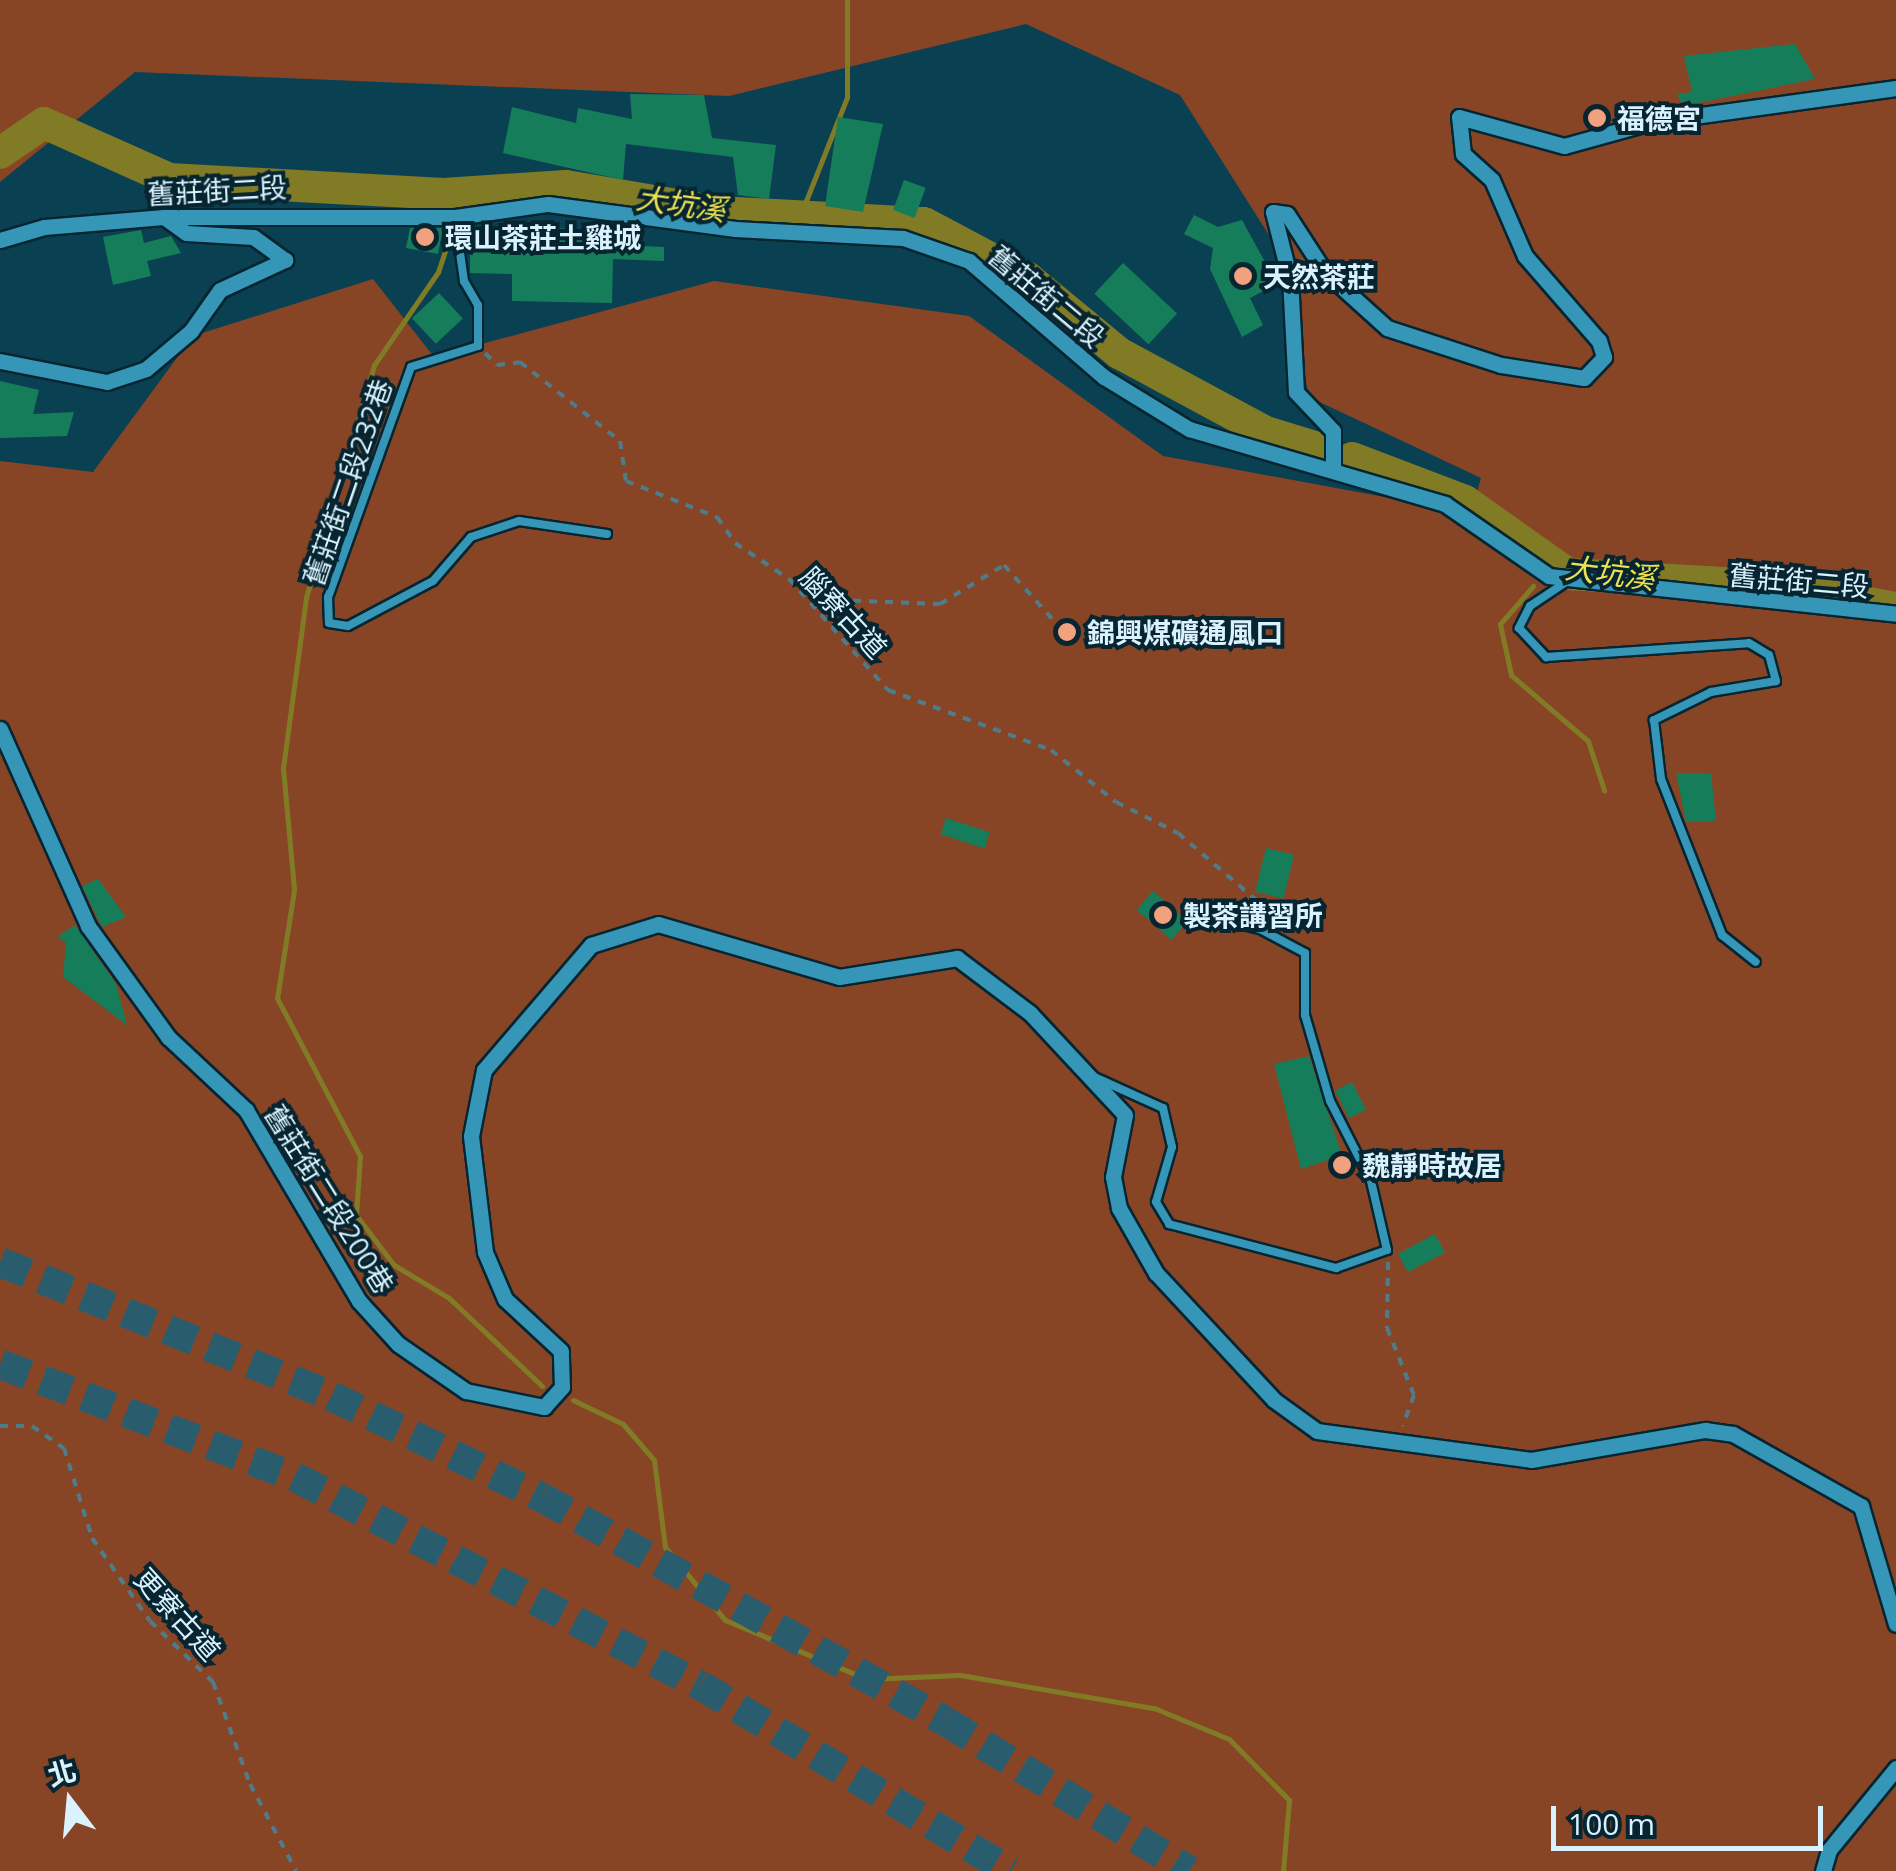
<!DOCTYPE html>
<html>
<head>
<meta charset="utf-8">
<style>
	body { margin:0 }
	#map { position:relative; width:1896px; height:1871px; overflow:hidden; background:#0a4152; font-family:"Open Sans","Noto Sans TC",sans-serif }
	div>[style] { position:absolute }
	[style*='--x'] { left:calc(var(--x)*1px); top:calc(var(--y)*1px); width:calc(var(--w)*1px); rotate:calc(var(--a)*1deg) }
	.green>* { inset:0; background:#874526 }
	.stream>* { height:5px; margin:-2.5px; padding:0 2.5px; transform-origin:2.5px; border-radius:2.5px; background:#827b26 }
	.river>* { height:32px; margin:-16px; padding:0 16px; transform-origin:16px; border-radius:16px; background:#827b26 }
	.building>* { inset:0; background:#167d5b; transform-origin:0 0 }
	.motorway-tunnel>* { height:30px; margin-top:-15px; transform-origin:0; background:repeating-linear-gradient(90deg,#295c6c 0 30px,transparent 0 45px) }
	.path>* { height:4px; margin-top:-2px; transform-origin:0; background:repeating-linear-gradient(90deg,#4f7c8b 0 8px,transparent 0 16px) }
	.roads { filter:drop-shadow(2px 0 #072530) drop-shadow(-2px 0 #072530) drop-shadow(0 2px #072530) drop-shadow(0 -2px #072530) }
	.service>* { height:8px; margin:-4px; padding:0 4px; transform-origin:4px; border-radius:4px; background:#3596b7 }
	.minor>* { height:15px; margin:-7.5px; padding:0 7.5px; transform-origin:7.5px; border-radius:7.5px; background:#3596b7 }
	.dots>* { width:28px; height:28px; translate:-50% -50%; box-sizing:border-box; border:5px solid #072530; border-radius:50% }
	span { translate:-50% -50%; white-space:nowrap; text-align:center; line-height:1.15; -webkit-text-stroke:8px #072530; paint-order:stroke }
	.poi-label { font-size:28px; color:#d9f2fd; font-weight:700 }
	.left { translate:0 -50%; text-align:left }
	.street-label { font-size:28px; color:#d9f2fd }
	.water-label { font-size:30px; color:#ede151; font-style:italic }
	.north { position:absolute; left:20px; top:1751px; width:100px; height:100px; -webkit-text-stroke:8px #072530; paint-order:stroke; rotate:344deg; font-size:28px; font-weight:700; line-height:40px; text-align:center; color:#d9f2fd }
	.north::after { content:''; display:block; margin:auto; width:35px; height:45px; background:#d9f2fd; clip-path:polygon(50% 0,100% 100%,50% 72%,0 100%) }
	.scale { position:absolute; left:1551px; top:1806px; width:272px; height:45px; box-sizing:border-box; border:5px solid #d9f2fd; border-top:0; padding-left:12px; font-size:30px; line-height:35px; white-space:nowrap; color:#d9f2fd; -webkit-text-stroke:8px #072530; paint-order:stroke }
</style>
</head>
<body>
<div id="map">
	<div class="green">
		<i style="clip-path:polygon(0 0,1896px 0,1896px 1871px,0 1871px,0 461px,93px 472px,193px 336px,373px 279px,434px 357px,714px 281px,969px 316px,1163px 456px,1471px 513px,1481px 478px,1309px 397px,1281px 254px,1180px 95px,1026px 24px,729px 96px,135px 72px,0 182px)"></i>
	</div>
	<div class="stream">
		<i style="--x:444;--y:194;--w:6;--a:81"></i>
		<i style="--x:800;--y:216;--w:128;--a:-68.4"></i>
		<i style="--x:847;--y:97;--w:97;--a:-90"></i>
		<i style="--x:451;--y:233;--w:41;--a:108.4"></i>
		<i style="--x:438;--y:272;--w:113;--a:124.5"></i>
		<i style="--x:374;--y:365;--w:243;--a:106.3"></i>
		<i style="--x:306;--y:598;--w:172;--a:97.7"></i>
		<i style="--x:283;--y:768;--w:122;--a:84.8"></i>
		<i style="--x:294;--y:890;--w:109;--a:98.9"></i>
		<i style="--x:277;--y:998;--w:178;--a:62.3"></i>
		<i style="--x:360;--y:1156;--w:59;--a:93.9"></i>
		<i style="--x:356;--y:1215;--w:63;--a:52.8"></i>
		<i style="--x:394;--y:1265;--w:64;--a:31"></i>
		<i style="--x:449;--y:1298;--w:128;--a:43.4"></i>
		<i style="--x:1550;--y:567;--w:1;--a:-45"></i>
		<i style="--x:1533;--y:586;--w:50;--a:131"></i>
		<i style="--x:1500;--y:624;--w:52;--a:77.8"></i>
		<i style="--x:1511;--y:675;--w:101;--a:40.6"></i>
		<i style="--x:1588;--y:741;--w:52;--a:71.9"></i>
		<i style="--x:573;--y:1400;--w:55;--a:25.6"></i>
		<i style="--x:623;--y:1424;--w:48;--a:49.3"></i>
		<i style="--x:654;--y:1460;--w:88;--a:82.8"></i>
		<i style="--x:665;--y:1547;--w:94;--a:50.6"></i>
		<i style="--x:725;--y:1620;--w:154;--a:22.6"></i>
		<i style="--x:867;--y:1679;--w:93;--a:-2.5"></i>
		<i style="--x:960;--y:1675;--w:197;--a:9.7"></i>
		<i style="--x:1154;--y:1708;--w:81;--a:22.5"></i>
		<i style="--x:1229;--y:1739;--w:86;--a:45.5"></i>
		<i style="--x:1289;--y:1800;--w:71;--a:94.8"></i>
	</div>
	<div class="river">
		<i style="--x:0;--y:153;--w:53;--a:-34.3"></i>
		<i style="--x:44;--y:123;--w:137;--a:24.1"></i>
		<i style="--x:169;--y:179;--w:275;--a:3.1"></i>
		<i style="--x:444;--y:194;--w:122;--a:-3.8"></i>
		<i style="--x:566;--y:186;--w:154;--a:9.7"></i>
		<i style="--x:718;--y:212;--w:206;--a:3.1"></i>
		<i style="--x:924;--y:223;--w:118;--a:27.9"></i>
		<i style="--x:1028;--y:278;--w:118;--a:39.5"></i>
		<i style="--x:1119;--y:353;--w:167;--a:28.3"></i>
		<i style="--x:1266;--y:432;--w:58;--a:17.2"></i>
		<i style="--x:1352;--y:458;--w:121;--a:20.8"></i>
		<i style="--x:1465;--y:501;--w:126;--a:35.3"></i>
		<i style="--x:1568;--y:574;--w:207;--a:3.3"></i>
		<i style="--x:1775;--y:586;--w:123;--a:10.3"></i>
	</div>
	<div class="building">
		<i style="clip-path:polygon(1795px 44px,1815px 79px,1683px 106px,1677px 94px,1692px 92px,1684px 56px)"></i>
		<i style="clip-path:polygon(630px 94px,704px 95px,712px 138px,776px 145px,769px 199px,738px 195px,733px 157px,626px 144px,623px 180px,503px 153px,512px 107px,576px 123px,578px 108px,632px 119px)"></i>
		<i style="clip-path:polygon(838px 117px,883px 124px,863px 212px,825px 206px)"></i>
		<i style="left:904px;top:180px;width:23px;height:32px;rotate:20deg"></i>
		<i style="clip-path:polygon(1194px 215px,1218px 227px,1242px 220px,1277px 284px,1250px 298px,1263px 325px,1242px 337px,1210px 269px,1213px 248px,1184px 234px)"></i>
		<i style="clip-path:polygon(470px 226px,619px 230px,619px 245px,664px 247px,664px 261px,613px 259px,612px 303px,512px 301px,512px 274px,470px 273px)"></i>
		<i style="clip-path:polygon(410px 228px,443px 228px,438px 254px,406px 248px)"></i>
		<i style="clip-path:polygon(141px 230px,144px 243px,171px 236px,181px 253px,147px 261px,151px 276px,113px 285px,103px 237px)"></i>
		<i style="left:1123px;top:263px;width:74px;height:42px;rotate:43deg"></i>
		<i style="left:439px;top:293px;width:35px;height:37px;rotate:47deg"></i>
		<i style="clip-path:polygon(0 381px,39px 390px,33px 414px,74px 412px,67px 436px,0 438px)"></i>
		<i style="clip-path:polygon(1676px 773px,1711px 773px,1716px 821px,1686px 822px)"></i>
		<i style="left:946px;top:818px;width:46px;height:17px;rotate:18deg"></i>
		<i style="left:1266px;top:848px;width:29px;height:45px;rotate:14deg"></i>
		<i style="clip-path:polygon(98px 879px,126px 917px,102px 927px,82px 886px)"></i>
		<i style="left:1153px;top:891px;width:46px;height:25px;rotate:41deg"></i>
		<i style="clip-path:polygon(75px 925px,116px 984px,127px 1025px,63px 977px,66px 942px,57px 937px)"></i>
		<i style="clip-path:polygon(1309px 1056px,1342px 1155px,1301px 1169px,1274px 1064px)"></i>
		<i style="left:1352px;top:1082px;width:31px;height:19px;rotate:63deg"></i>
		<i style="left:1435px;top:1234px;width:21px;height:42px;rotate:62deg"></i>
	</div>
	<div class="motorway-tunnel">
		<i style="--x:0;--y:1262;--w:357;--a:22"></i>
		<i style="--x:331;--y:1396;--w:233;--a:25.7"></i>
		<i style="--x:541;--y:1497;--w:462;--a:29"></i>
		<i style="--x:945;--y:1721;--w:287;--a:31.5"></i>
		<i style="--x:0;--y:1364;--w:316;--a:21"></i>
		<i style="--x:295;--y:1477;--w:455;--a:27.2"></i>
		<i style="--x:700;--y:1685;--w:362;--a:31"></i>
	</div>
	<div class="path">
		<i style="--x:485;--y:353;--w:17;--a:45"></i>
		<i style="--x:497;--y:365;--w:23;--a:-7"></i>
		<i style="--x:520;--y:362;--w:127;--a:38.3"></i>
		<i style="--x:620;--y:441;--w:40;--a:81.5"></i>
		<i style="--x:626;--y:481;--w:98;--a:21.6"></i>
		<i style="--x:717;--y:517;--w:32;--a:55"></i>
		<i style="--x:735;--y:543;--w:65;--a:33.7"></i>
		<i style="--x:789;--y:579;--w:149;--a:48.3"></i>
		<i style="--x:888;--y:690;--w:174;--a:20.2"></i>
		<i style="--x:1051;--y:750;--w:83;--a:38.7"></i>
		<i style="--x:1116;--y:802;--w:69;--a:26.6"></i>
		<i style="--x:1178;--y:833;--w:146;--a:40.6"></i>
		<i style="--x:817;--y:609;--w:22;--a:-24"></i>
		<i style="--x:837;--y:600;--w:103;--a:2.2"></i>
		<i style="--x:940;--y:604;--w:75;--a:-31.4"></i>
		<i style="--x:1004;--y:565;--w:89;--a:48.2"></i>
		<i style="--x:1388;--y:1262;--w:66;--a:90.9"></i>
		<i style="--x:1387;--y:1328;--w:72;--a:68.1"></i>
		<i style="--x:1414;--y:1395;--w:33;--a:110"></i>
		<i style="--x:0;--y:1426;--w:32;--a:0"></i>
		<i style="--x:32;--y:1426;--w:39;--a:35"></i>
		<i style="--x:64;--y:1448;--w:94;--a:72.7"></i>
		<i style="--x:92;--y:1538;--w:101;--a:55.1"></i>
		<i style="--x:150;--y:1621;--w:88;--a:44.1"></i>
		<i style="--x:213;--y:1682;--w:109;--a:70.1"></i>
		<i style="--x:250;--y:1784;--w:98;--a:62.1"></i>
	</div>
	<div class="roads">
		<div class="service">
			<i style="--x:455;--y:217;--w:65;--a:82"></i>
			<i style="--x:464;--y:281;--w:28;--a:60"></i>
			<i style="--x:478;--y:305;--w:41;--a:90"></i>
			<i style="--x:478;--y:346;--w:70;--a:162.6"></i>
			<i style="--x:411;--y:367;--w:245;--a:109.8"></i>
			<i style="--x:328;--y:597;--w:26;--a:88"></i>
			<i style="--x:329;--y:623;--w:19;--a:9"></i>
			<i style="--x:348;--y:626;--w:96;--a:-27.9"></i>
			<i style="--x:433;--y:581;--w:58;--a:-49.2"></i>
			<i style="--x:471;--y:537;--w:51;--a:-18.4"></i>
			<i style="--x:519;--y:521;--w:89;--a:8.4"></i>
			<i style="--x:1569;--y:580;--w:47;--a:146.3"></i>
			<i style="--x:1530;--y:606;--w:25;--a:117"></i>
			<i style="--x:1519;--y:628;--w:40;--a:47"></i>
			<i style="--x:1546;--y:657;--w:203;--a:-3.9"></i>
			<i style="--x:1749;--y:643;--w:23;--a:31"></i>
			<i style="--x:1769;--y:655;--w:27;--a:75"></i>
			<i style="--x:1776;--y:681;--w:66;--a:170.4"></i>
			<i style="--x:1711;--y:692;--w:64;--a:153.8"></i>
			<i style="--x:1654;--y:720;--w:59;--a:83.2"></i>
			<i style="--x:1661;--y:779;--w:168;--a:68.6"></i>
			<i style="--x:1722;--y:935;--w:43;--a:38.5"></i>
			<i style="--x:1092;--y:1076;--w:78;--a:24.3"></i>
			<i style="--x:1163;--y:1108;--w:40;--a:77"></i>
			<i style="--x:1172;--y:1147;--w:57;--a:106.2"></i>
			<i style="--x:1156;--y:1202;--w:26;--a:59"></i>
			<i style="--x:1169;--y:1224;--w:173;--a:14.8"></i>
			<i style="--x:1336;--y:1268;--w:54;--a:-19.4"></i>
			<i style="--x:1387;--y:1250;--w:71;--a:-103.1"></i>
			<i style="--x:1371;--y:1181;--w:90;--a:-117.1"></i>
			<i style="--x:1330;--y:1101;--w:90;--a:-106.2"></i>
			<i style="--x:1305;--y:1015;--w:62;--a:-90"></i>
			<i style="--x:1305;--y:953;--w:51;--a:-151.9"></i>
			<i style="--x:1260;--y:929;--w:60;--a:-166.4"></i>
		</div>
		<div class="minor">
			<i style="--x:0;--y:240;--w:46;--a:-16.5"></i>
			<i style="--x:44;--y:227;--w:120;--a:-4.8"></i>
			<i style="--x:164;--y:217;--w:291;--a:0"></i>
			<i style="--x:455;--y:217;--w:94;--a:-8"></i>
			<i style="--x:548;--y:204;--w:189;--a:7.6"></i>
			<i style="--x:735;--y:229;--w:168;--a:3.1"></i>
			<i style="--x:903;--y:238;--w:70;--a:19.2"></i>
			<i style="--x:969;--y:261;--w:178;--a:40.7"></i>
			<i style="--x:1104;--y:377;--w:100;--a:31.5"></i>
			<i style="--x:1189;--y:429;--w:267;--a:16.3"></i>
			<i style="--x:1445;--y:504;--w:126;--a:34.7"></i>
			<i style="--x:1549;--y:576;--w:349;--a:6.2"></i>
			<i style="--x:0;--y:361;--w:109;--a:11.1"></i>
			<i style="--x:107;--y:382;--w:41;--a:-18.4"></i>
			<i style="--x:146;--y:369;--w:59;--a:-40.2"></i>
			<i style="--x:191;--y:331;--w:50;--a:-54.7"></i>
			<i style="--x:220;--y:290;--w:72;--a:-24.8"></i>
			<i style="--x:285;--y:260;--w:39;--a:-144"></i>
			<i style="--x:253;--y:237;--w:67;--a:-176.6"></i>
			<i style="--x:186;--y:233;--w:27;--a:-144"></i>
			<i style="--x:1333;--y:468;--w:37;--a:-90"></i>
			<i style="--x:1333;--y:431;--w:54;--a:-133.5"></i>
			<i style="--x:1296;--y:392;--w:113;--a:-93"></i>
			<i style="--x:1290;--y:279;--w:69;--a:-104.2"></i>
			<i style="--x:1273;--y:212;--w:14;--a:8"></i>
			<i style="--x:1287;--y:214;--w:68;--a:57"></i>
			<i style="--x:1324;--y:271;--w:85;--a:42.1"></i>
			<i style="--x:1387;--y:328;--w:120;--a:18"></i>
			<i style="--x:1501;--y:365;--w:84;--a:8.9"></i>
			<i style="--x:1584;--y:378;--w:29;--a:-46"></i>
			<i style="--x:1604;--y:357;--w:17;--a:-107"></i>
			<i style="--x:1599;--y:341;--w:113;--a:-131"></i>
			<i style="--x:1525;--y:256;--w:83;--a:-113.5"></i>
			<i style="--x:1492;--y:180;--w:39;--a:-138"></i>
			<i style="--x:1463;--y:154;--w:37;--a:-96"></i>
			<i style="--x:1459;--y:117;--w:109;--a:15.4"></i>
			<i style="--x:1564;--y:146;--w:90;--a:-15.4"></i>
			<i style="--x:1651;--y:122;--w:247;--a:-7.9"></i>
			<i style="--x:0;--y:729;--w:216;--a:65.9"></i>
			<i style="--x:88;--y:926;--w:137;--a:54.2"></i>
			<i style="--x:168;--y:1037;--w:107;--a:43.1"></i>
			<i style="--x:246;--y:1110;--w:222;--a:59.4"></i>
			<i style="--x:359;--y:1301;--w:58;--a:47.8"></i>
			<i style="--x:398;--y:1344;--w:83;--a:34.7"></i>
			<i style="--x:466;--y:1391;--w:80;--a:11.6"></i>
			<i style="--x:544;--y:1407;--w:27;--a:-48"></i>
			<i style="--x:562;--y:1387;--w:36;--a:-92"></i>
			<i style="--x:561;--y:1351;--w:76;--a:-137.1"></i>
			<i style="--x:505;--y:1299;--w:51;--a:-113.1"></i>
			<i style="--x:485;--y:1252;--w:117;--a:-96.9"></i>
			<i style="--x:471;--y:1136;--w:67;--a:-78.9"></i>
			<i style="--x:484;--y:1070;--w:165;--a:-49.4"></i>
			<i style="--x:591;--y:945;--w:70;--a:-17.4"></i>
			<i style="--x:658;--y:924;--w:189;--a:16.3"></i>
			<i style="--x:839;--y:977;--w:120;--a:-9.1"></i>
			<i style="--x:957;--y:958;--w:91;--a:37"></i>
			<i style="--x:1030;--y:1013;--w:139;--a:47"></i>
			<i style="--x:1125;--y:1115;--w:63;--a:101"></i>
			<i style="--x:1113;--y:1177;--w:32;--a:79"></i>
			<i style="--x:1119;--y:1208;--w:75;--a:60.4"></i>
			<i style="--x:1156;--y:1273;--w:173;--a:47.1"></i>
			<i style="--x:1274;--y:1400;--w:53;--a:35.8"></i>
			<i style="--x:1317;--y:1431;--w:216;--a:7.7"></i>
			<i style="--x:1531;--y:1460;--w:177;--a:-9.8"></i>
			<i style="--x:1705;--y:1430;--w:28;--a:8"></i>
			<i style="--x:1733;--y:1434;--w:147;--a:29.4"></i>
			<i style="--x:1861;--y:1506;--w:123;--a:73.5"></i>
			<i style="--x:1823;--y:1871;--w:22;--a:-74"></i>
			<i style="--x:1829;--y:1850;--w:106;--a:-50.7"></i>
		</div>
	</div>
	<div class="dots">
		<i style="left:1597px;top:118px;background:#f1a17d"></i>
		<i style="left:425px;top:237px;background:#f1a17d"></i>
		<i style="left:1243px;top:276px;background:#f1a17d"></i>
		<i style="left:1067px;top:632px;background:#f1a17d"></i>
		<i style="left:1163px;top:915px;background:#f1a17d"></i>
		<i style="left:1342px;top:1165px;background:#f1a17d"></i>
	</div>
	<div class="poi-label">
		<span class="left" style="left:1617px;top:118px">福德宮</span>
		<span class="left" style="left:445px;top:237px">環山茶莊土雞城</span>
		<span class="left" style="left:1263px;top:276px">天然茶莊</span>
		<span class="left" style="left:1087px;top:632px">錦興煤礦通風口</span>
		<span class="left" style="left:1183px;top:915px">製茶講習所</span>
		<span class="left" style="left:1362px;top:1165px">魏靜時故居</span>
	</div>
	<div class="street-label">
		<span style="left:217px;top:190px;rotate:-3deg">舊莊街二段</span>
		<span style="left:1047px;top:296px;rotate:40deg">舊莊街二段</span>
		<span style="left:347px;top:482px;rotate:-71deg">舊莊街二段232巷</span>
		<span style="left:1799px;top:580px;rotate:5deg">舊莊街二段</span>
		<span style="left:844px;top:612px;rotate:47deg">腦寮古道</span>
		<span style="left:330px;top:1199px;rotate:58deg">舊莊街二段200巷</span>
		<span style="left:178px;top:1614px;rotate:48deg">更寮古道</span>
	</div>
	<div class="water-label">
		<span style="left:681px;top:204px;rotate:8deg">大坑溪</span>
		<span style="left:1610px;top:573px;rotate:7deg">大坑溪</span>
	</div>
	<div class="north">北</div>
	<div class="scale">100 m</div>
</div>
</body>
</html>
